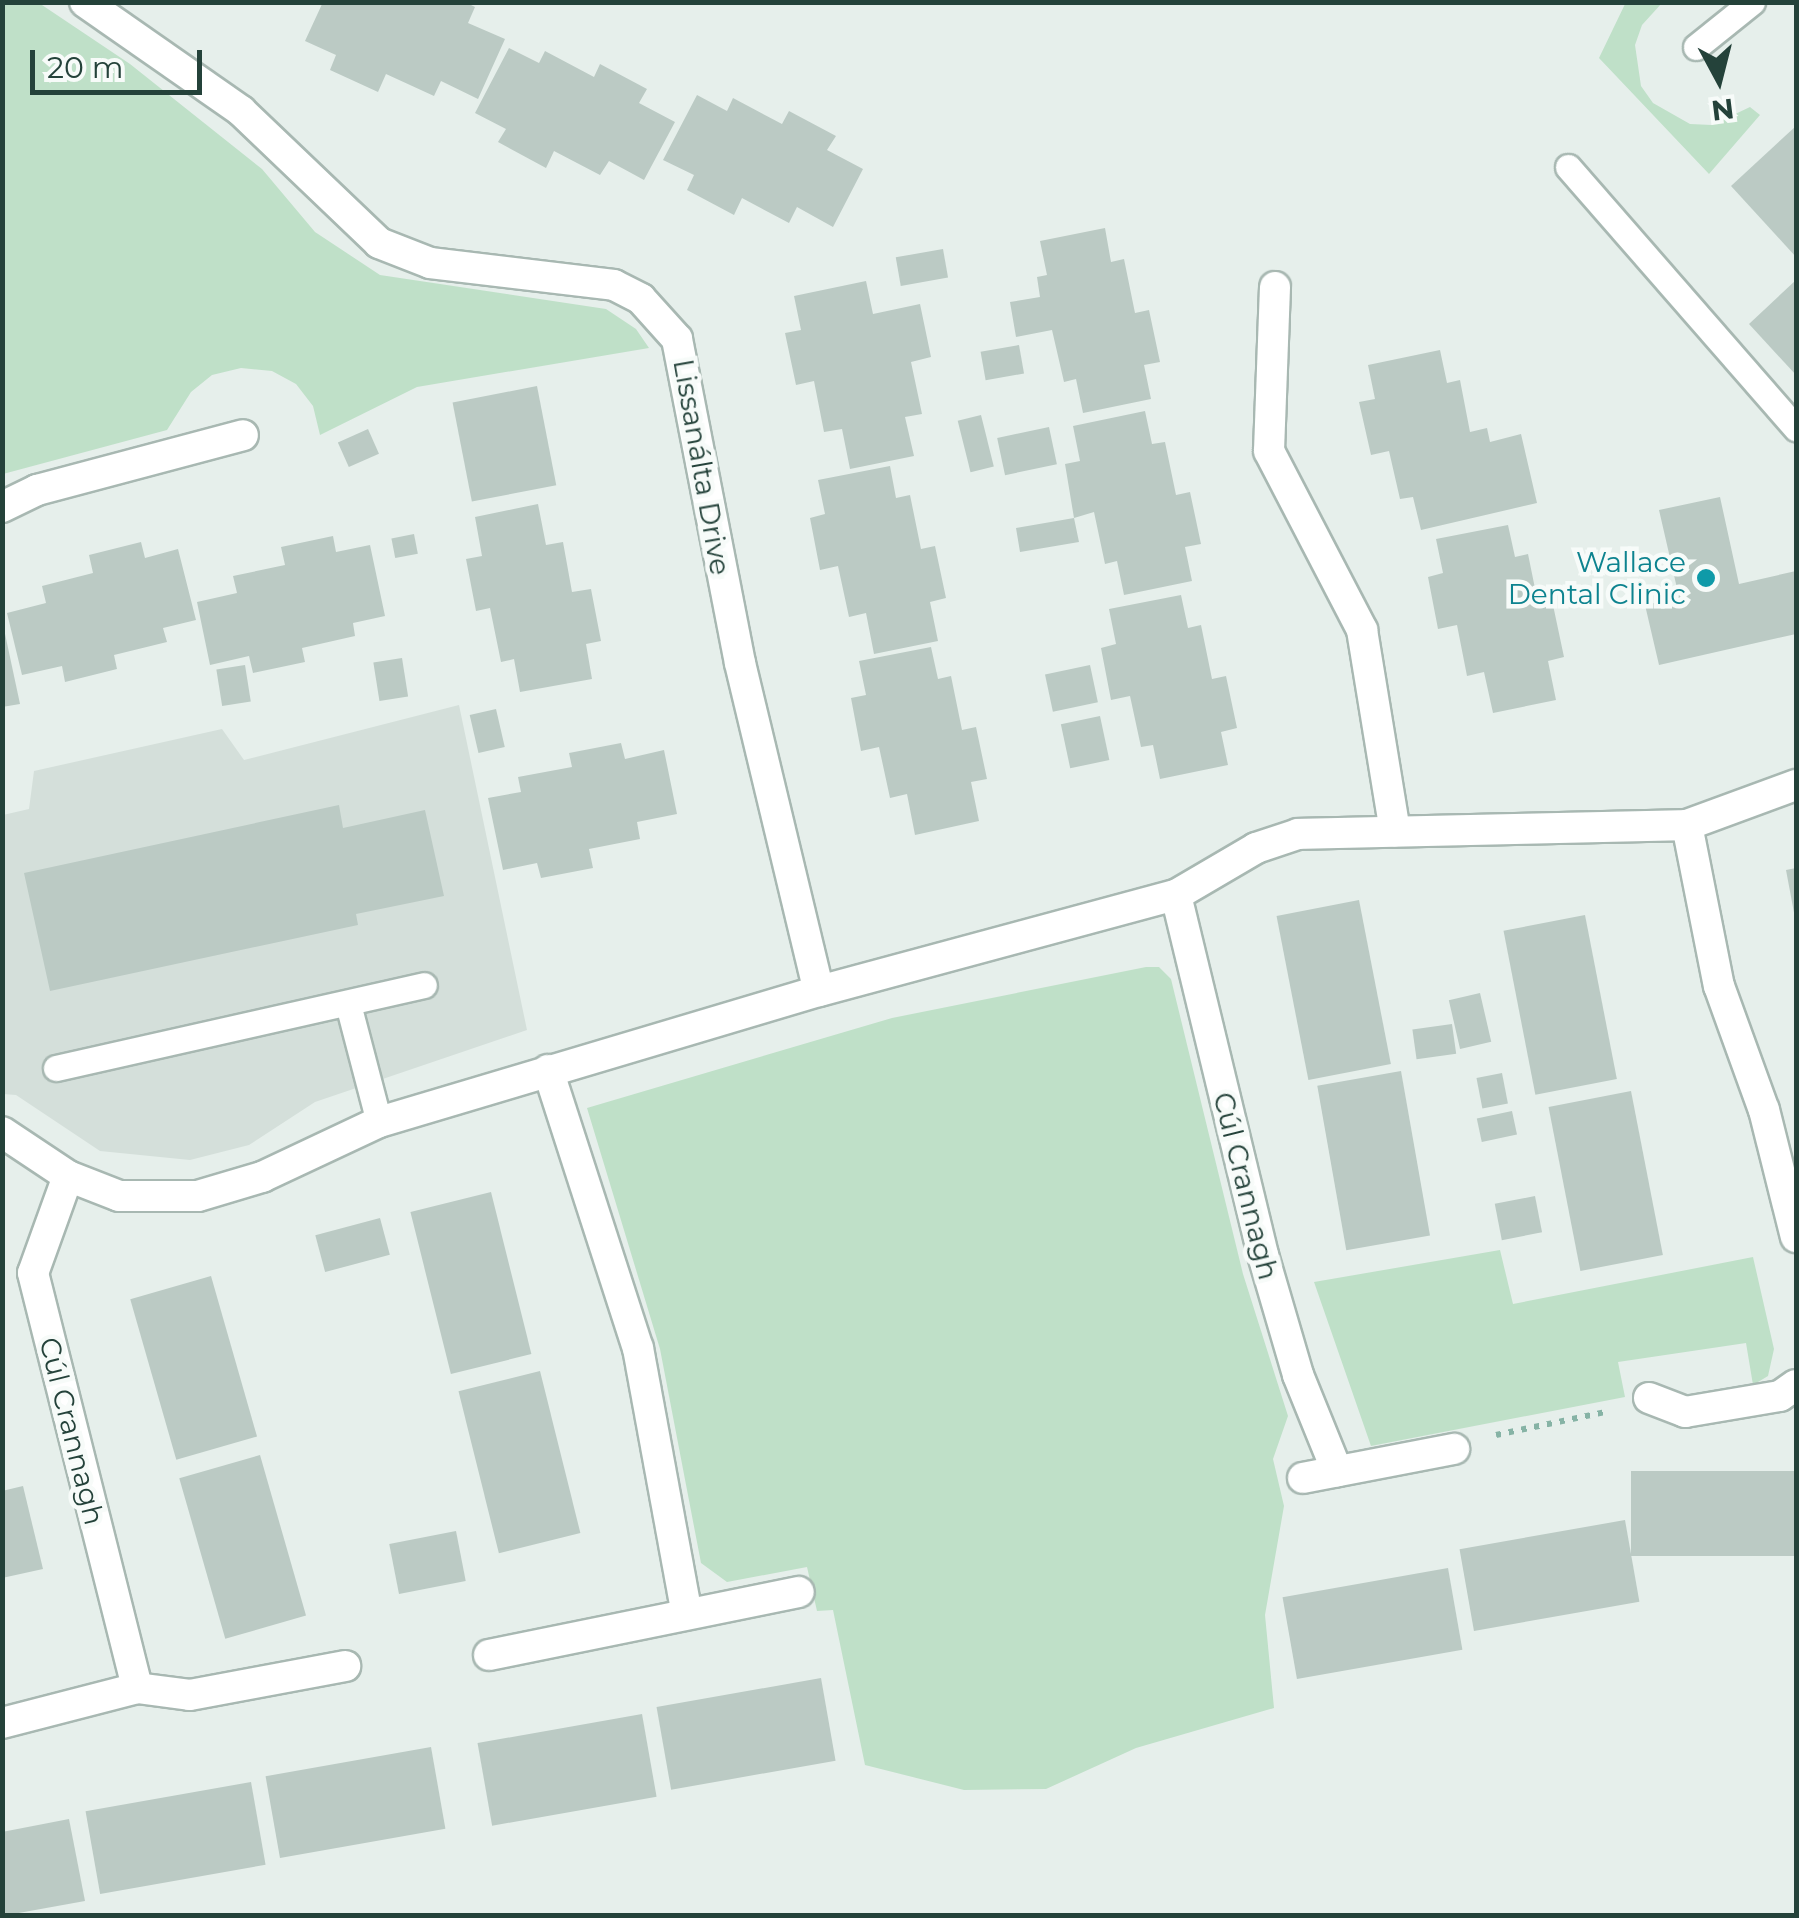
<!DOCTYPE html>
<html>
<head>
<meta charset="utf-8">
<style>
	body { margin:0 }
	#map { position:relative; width:1799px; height:1918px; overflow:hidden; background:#e6efeb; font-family:Montserrat,sans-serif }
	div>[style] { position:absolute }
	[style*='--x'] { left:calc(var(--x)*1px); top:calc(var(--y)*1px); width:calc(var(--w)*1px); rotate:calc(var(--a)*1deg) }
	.built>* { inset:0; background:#d4dfda }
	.green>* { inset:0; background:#bfe0c8 }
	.building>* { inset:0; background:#bbcac4; transform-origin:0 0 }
	.path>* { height:6px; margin-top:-3px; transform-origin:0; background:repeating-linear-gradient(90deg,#86b3a5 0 5px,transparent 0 13px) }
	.roads { filter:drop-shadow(2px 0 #a8b8b2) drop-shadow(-2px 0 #a8b8b2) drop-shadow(0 2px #a8b8b2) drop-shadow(0 -2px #a8b8b2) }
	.lane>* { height:25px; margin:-12.5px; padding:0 12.5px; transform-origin:12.5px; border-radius:12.5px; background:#fff }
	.street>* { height:30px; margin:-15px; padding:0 15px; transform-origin:15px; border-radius:15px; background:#fff }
	.dots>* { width:28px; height:28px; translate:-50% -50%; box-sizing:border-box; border:5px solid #f7fbf9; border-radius:50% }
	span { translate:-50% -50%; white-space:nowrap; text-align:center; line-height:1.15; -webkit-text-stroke:9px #f7fbf9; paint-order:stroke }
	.street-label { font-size:28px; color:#24423a }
	.culture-label { font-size:28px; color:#0d838f }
	.right { translate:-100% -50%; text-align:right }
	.frame { position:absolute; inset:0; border:5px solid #24423a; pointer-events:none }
	.north { position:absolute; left:1669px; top:30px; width:100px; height:100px; -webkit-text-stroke:8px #f7fbf9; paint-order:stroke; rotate:173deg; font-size:28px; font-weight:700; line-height:40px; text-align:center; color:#24423a }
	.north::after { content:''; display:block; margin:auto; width:35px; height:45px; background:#24423a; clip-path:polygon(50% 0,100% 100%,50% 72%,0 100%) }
	.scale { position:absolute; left:30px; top:50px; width:172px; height:45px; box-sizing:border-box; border:5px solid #24423a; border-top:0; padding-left:12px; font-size:30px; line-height:35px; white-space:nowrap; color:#24423a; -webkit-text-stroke:8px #f7fbf9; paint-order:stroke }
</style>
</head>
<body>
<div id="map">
	<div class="built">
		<i style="clip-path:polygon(459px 705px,527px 1030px,315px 1102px,249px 1145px,190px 1160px,100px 1151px,16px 1095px,3px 1094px,3px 815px,29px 809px,34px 771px,222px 729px,244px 760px)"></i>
	</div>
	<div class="green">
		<i style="clip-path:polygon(3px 2px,39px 3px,130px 64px,262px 169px,315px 232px,380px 275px,606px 309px,636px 329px,649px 348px,417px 387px,320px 435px,313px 406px,296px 384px,272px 371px,241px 368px,212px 375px,191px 392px,167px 430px,3px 474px)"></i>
		<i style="clip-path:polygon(1626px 2px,1662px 3px,1642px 25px,1635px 45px,1641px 86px,1653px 103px,1690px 124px,1712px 125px,1750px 107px,1760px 115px,1709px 174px,1599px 58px)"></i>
		<i style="clip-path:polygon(1146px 967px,1159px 967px,1171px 979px,1243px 1274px,1288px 1416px,1273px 1459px,1284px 1506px,1265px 1615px,1274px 1708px,1136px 1748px,1046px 1789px,964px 1790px,865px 1765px,833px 1610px,817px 1611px,807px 1567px,727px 1582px,701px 1563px,660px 1349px,587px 1108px,892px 1018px)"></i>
		<i style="clip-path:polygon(1500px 1250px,1513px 1304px,1753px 1257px,1774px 1349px,1768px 1376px,1753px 1385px,1746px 1343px,1618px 1362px,1625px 1397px,1371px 1446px,1314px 1282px)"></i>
	</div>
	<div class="building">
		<i style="clip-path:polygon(323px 2px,465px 2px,475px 7px,468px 23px,505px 39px,478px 99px,441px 81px,434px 96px,386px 74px,378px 92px,330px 70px,336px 55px,305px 41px)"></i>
		<i style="clip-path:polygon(509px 48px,539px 63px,545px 51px,594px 77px,600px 64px,647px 89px,639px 103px,675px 122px,644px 180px,609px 161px,600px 175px,554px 151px,546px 168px,498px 142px,506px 129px,475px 113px)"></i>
		<i style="clip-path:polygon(697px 95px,727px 111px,733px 98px,782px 124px,789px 111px,836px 136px,827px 150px,863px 169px,833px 227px,797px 207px,789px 223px,742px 198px,734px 215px,687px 190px,694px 175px,663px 160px)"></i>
		<i style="clip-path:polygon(1796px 126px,1796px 257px,1731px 186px)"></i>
		<i style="clip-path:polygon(1105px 228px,1111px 262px,1124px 259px,1135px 313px,1149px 310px,1160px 362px,1144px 365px,1151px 399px,1083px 413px,1076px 379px,1064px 382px,1052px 330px,1016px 337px,1010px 302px,1040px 297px,1037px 277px,1047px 275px,1040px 241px)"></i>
		<i style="left:943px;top:249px;width:29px;height:48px;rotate:80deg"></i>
		<i style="clip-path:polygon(1796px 280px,1796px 375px,1749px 324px)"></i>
		<i style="clip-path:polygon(866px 281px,873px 314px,920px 304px,931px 357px,911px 362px,922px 414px,905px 417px,914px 456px,850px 469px,842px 429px,824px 432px,814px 381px,796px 385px,785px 333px,801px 330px,794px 296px)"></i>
		<i style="left:1019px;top:345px;width:29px;height:39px;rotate:80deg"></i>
		<i style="clip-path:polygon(1440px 350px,1447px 383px,1460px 380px,1470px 432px,1487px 428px,1490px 442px,1521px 434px,1537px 503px,1421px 530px,1413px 497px,1400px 499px,1389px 451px,1371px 455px,1359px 402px,1375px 399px,1368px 365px)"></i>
		<i style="left:537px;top:386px;width:101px;height:86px;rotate:79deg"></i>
		<i style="clip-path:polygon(1145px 411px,1152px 444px,1165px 442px,1176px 495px,1190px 492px,1201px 544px,1185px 547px,1192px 581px,1124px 595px,1117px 561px,1105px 564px,1094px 512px,1074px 518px,1079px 542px,1020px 552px,1016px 528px,1074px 518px,1065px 464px,1080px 461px,1073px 426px)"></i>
		<i style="left:981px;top:415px;width:53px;height:24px;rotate:76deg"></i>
		<i style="left:1049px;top:427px;width:38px;height:53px;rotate:78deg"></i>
		<i style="left:368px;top:429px;width:27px;height:33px;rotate:66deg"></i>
		<i style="clip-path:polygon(890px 466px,896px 498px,910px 495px,921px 549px,935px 546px,946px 598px,930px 602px,938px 641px,874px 654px,866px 613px,849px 617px,838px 566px,820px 570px,810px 518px,825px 514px,818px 480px)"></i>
		<i style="clip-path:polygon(1720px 497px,1739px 584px,1796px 571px,1796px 634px,1659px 665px,1645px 605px,1679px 597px,1659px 510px)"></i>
		<i style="clip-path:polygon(538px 504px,546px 545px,563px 542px,572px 592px,591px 589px,601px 641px,586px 644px,592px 679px,520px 692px,514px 659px,501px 662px,490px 608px,476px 611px,466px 559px,482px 556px,475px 517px)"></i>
		<i style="clip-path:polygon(1508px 525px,1515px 557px,1528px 554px,1539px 608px,1553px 605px,1564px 657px,1548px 661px,1556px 700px,1493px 713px,1484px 672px,1467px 676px,1457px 625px,1438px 629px,1428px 577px,1443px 573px,1436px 539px)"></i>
		<i style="left:414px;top:534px;width:20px;height:23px;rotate:79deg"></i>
		<i style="clip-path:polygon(333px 536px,336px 552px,370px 545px,385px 616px,353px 623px,355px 636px,302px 648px,305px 662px,253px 673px,249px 656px,210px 665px,197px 602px,237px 593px,233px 576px,285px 565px,281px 547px)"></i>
		<i style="clip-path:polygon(141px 542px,145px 558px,178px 549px,196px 620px,163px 628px,167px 642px,114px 655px,117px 669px,65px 682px,62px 666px,22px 675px,7px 613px,46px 603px,42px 586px,93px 573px,89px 555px)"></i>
		<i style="clip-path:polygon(1181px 595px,1188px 628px,1201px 625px,1212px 679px,1226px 676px,1237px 728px,1221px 732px,1228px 765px,1160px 779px,1153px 745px,1141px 747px,1130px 696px,1111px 700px,1101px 648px,1116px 644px,1109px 609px)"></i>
		<i style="clip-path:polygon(4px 629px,20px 704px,2px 707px,2px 630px)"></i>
		<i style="clip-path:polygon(931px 647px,938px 679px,951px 676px,962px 730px,976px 727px,987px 779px,971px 782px,979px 821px,915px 835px,907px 794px,890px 798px,879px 747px,861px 751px,851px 698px,866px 695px,859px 661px)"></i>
		<i style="left:402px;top:658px;width:39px;height:29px;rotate:81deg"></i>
		<i style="left:245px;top:665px;width:37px;height:29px;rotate:81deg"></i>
		<i style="left:1090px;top:665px;width:38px;height:46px;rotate:78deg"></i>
		<i style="left:496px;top:709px;width:39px;height:27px;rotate:77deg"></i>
		<i style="left:1100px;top:716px;width:45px;height:40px;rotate:78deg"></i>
		<i style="clip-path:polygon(621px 743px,625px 759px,664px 750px,677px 814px,637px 822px,640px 839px,589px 849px,593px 868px,541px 878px,537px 863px,503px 870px,488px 798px,521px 792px,518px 777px,572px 767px,569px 753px)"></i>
		<i style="clip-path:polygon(339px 805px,343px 828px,425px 810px,444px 896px,356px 914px,358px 925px,50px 991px,24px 873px)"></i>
		<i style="clip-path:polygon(1796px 868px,1796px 918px,1795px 918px,1786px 870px)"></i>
		<i style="left:1359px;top:900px;width:167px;height:84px;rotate:79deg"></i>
		<i style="left:1585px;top:915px;width:167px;height:83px;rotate:79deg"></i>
		<i style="left:1480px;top:993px;width:50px;height:32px;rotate:77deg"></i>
		<i style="left:1452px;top:1024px;width:30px;height:40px;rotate:82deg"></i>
		<i style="left:1401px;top:1071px;width:167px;height:85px;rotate:80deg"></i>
		<i style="left:1502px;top:1073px;width:31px;height:26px;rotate:79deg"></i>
		<i style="left:1631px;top:1091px;width:167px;height:84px;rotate:79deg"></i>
		<i style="left:1512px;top:1111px;width:24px;height:36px;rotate:78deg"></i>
		<i style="left:491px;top:1192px;width:167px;height:83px;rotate:76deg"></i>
		<i style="left:1535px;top:1196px;width:37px;height:41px;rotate:79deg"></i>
		<i style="left:380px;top:1218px;width:38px;height:67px;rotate:75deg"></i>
		<i style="left:211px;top:1276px;width:167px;height:84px;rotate:74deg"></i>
		<i style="left:540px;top:1371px;width:167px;height:84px;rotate:76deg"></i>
		<i style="left:260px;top:1455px;width:167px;height:84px;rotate:74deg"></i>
		<i style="left:1796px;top:1471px;width:85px;height:165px;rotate:90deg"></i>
		<i style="clip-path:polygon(23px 1486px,43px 1569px,2px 1578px,2px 1491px)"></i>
		<i style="left:1625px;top:1520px;width:83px;height:168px;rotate:80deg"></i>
		<i style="left:456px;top:1531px;width:51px;height:68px;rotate:79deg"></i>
		<i style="left:1448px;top:1568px;width:83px;height:168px;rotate:80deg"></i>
		<i style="left:821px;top:1678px;width:84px;height:167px;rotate:80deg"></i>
		<i style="left:642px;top:1714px;width:84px;height:167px;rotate:80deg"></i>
		<i style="left:431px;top:1747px;width:83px;height:168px;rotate:80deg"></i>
		<i style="left:251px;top:1782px;width:84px;height:168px;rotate:80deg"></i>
		<i style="clip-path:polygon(69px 1819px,85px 1901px,2px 1916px,2px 1832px)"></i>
	</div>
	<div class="path">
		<i style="--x:1496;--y:1435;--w:116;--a:-11.9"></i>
	</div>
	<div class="roads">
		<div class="lane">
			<i style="--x:1696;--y:47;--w:72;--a:-38.8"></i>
			<i style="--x:1568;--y:167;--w:347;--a:48.9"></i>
			<i style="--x:348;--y:1004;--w:122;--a:75.3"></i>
			<i style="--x:56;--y:1068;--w:377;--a:-12.7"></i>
		</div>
		<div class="street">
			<i style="--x:85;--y:2;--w:190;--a:34.9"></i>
			<i style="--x:241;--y:111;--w:191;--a:43.7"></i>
			<i style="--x:379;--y:243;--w:55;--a:21.4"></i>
			<i style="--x:430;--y:263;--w:185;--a:6.8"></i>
			<i style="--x:614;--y:285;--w:30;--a:27"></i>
			<i style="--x:641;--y:299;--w:54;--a:48"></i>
			<i style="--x:677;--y:339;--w:330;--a:79"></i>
			<i style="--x:740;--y:663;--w:337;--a:76.5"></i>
			<i style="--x:1275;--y:287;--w:164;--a:92.1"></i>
			<i style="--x:1269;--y:451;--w:202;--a:62.5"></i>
			<i style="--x:1362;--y:630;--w:204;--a:80.7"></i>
			<i style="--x:2;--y:507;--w:39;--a:-26"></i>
			<i style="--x:37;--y:490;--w:213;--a:-14.9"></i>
			<i style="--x:1687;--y:825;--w:164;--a:78.8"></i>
			<i style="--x:1719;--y:986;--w:132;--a:70.1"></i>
			<i style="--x:1764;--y:1110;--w:131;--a:75.9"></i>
			<i style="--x:1176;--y:895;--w:370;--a:76.4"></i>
			<i style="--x:1263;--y:1255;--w:125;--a:73.7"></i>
			<i style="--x:1298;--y:1375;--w:104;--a:67.9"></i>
			<i style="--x:548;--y:1070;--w:292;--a:72.1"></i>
			<i style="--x:638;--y:1348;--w:270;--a:79.6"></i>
			<i style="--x:2;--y:1132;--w:79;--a:33.7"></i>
			<i style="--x:68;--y:1176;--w:55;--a:21.4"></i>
			<i style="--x:119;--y:1196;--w:79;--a:0"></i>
			<i style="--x:198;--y:1196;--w:67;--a:-16.5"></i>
			<i style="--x:262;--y:1177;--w:129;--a:-25.2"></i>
			<i style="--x:379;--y:1122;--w:459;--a:-16.6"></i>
			<i style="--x:819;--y:991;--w:370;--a:-15.1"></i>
			<i style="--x:1176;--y:895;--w:93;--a:-30.4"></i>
			<i style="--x:1256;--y:848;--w:44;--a:-18.4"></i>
			<i style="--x:1298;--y:834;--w:389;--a:-1.3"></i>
			<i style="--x:1687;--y:825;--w:116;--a:-20.2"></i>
			<i style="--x:68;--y:1176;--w:103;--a:109.8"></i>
			<i style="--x:33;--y:1273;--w:428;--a:75.9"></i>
			<i style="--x:1649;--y:1398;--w:39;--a:21"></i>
			<i style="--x:1685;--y:1412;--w:96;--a:-9.6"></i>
			<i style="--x:1780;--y:1396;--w:19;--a:-35"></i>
			<i style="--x:1303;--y:1478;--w:154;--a:-10.9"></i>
			<i style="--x:489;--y:1655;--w:316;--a:-11.5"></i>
			<i style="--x:2;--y:1723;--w:139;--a:-14.5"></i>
			<i style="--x:137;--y:1688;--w:53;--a:7.5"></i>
			<i style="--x:190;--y:1695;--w:158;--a:-10.6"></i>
		</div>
	</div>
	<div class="dots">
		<i style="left:1706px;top:578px;background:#0f9aa8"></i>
	</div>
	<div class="street-label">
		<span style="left:702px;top:467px;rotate:80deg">Lissanálta Drive</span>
		<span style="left:1246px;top:1186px;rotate:76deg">Cúl Crannagh</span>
		<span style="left:72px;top:1431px;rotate:76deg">Cúl Crannagh</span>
	</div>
	<div class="culture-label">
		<span class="right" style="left:1686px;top:578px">Wallace<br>Dental Clinic</span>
	</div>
	<div class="frame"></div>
	<div class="north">N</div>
	<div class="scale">20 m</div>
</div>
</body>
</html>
